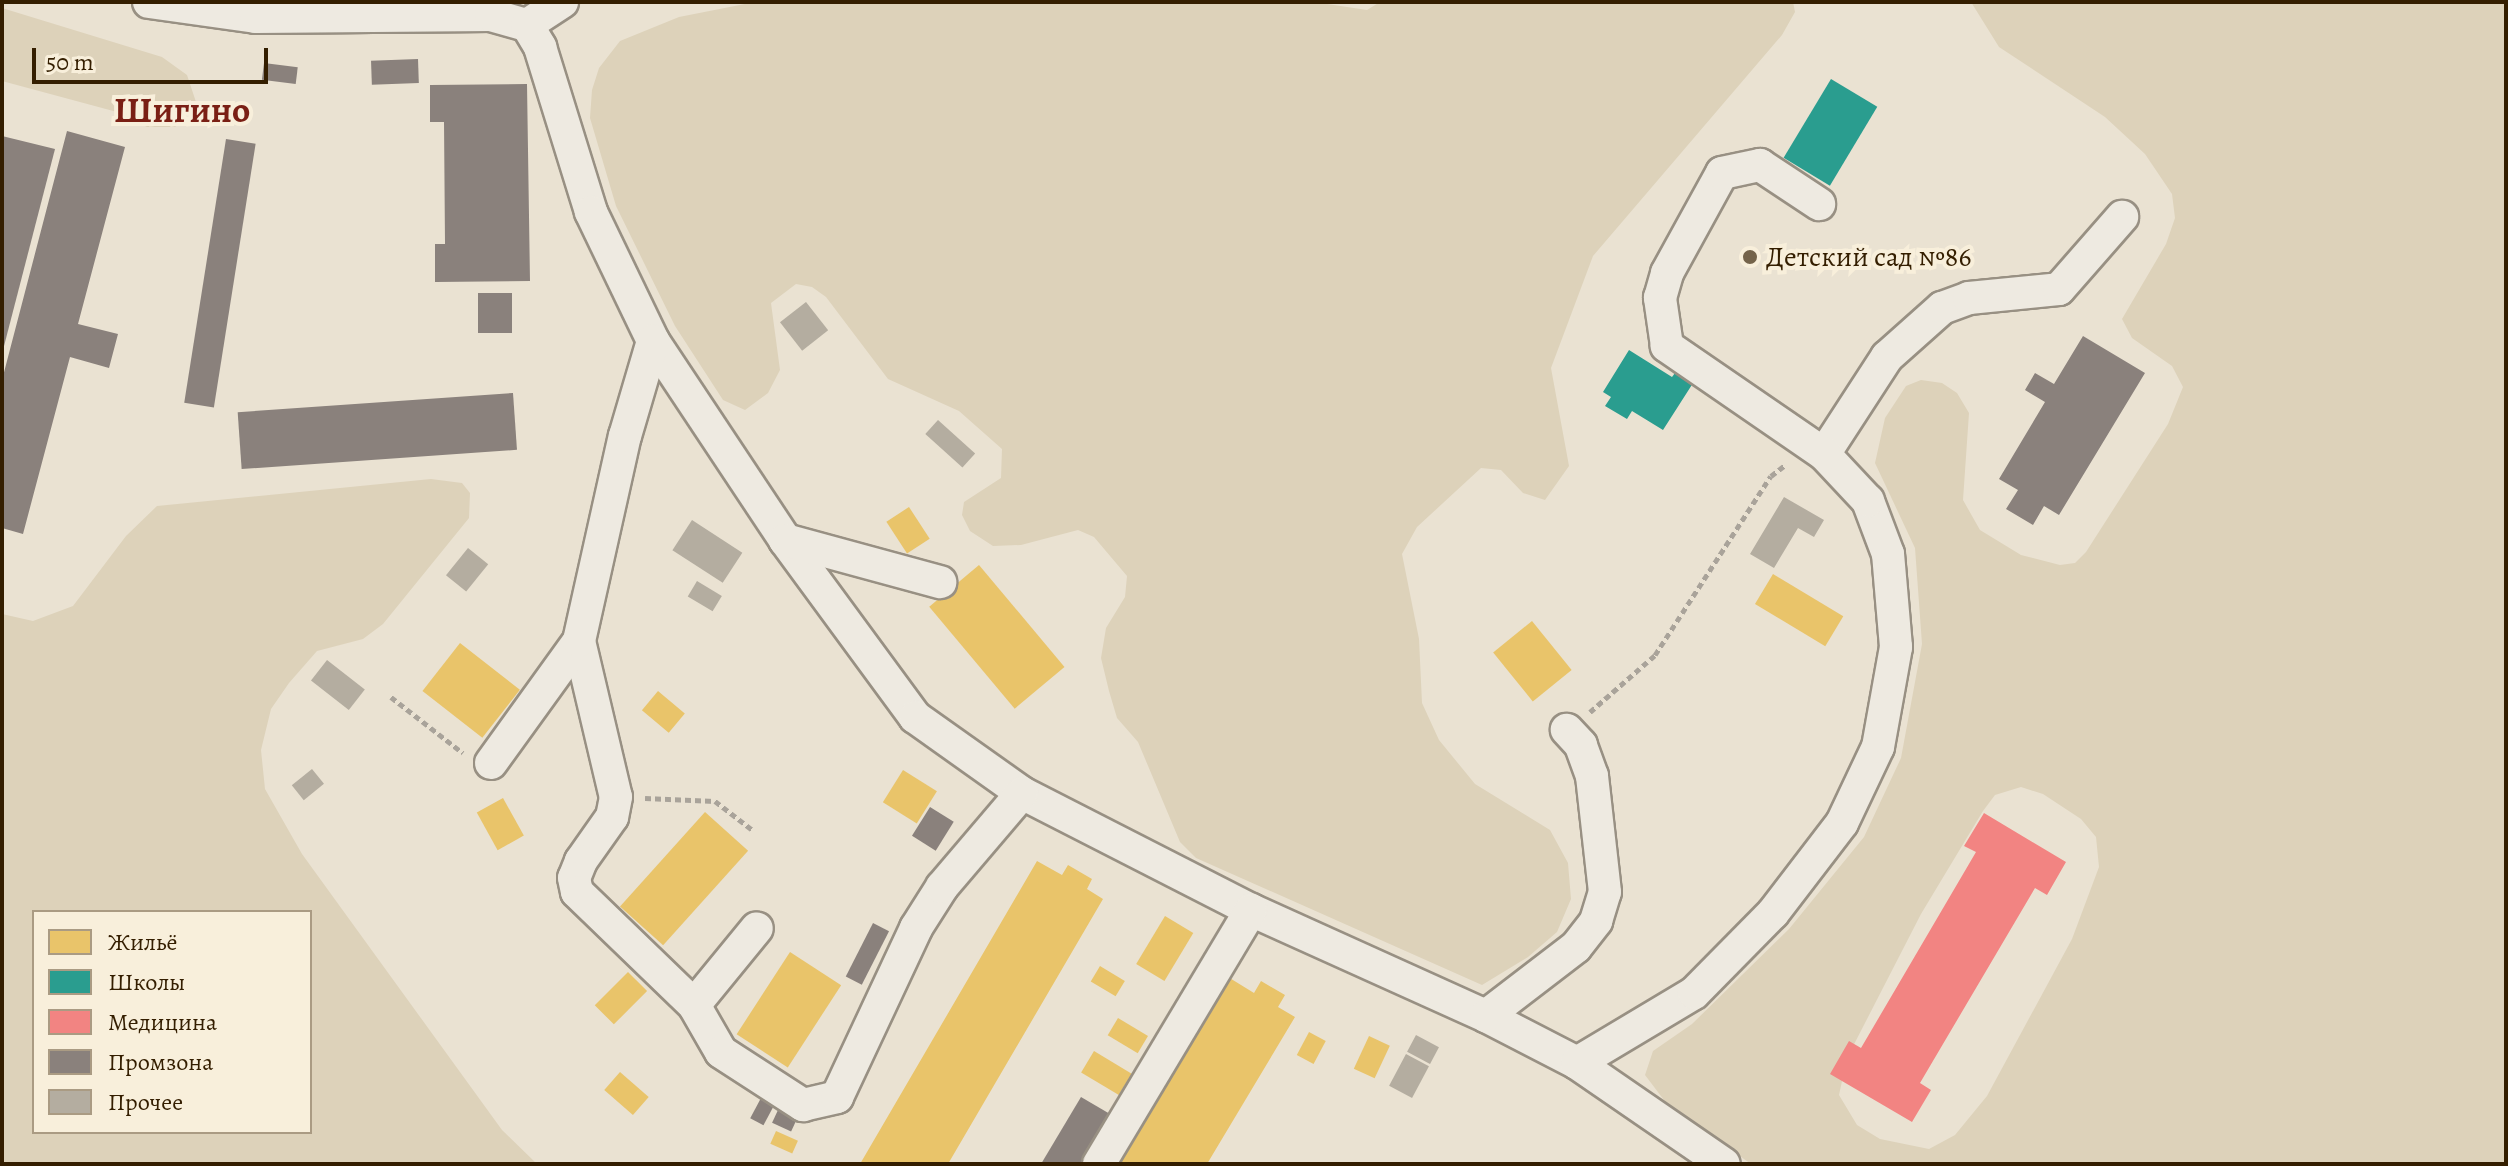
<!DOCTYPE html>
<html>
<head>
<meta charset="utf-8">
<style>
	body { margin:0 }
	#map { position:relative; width:2508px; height:1166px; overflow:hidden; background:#eae2d2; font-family:Alegreya,serif }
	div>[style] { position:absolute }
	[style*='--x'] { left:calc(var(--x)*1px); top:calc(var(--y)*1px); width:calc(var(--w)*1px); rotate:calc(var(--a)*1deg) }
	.green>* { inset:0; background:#ddd2ba }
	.homes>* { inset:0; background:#e9c46a; transform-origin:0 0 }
	.schools>* { inset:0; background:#2a9d8f; transform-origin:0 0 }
	.health>* { inset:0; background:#f28482 }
	.industry>* { inset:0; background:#8a817c; transform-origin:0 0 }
	.building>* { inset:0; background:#b4ada0; transform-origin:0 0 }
	.path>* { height:5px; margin-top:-2.5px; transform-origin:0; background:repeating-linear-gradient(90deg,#a9a39a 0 6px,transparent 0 10px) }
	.roads { filter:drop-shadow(2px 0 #989083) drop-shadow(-2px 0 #989083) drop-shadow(0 2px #989083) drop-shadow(0 -2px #989083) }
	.minor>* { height:32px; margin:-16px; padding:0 16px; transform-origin:16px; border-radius:16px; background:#eeeae1 }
	.dots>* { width:22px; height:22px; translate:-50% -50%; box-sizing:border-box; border:4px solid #f8efdb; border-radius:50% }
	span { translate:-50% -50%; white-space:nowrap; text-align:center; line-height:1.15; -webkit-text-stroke:8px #f8efdb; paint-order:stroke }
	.poi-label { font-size:28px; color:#341e00 }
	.left { translate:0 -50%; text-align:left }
	.district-label { font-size:36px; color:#7a1f14; font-weight:700 }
	.frame { position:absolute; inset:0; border:4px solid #341e00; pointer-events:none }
	.legend { position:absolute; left:32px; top:910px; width:280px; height:224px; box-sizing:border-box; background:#f8efdb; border:2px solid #aa9b83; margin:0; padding:10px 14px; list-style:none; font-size:24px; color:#341e00 }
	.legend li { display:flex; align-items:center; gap:16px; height:40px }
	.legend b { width:40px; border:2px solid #aa9b83 }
	.scale { position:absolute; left:32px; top:48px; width:236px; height:36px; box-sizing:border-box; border:4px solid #341e00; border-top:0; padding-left:10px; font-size:24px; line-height:28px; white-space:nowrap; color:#341e00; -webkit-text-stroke:6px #f8efdb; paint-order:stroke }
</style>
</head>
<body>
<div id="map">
	<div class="green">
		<i style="clip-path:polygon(755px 2px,1314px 2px,1367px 10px,1380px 2px,1793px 2px,1795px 12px,1782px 35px,1593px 256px,1551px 368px,1569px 466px,1545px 500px,1523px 493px,1501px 470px,1481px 468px,1417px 527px,1402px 554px,1419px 639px,1422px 703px,1439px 740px,1475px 784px,1550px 830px,1568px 863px,1571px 899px,1557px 932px,1528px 957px,1482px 985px,1196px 858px,1180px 842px,1138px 742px,1117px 718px,1109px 691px,1101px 658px,1106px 628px,1125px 597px,1127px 576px,1094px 537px,1078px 530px,1021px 545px,993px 546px,970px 531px,962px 515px,964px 502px,1001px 478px,1002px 449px,959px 411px,888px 379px,826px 297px,812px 287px,796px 284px,771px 303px,780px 370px,768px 393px,745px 410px,723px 400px,675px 326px,616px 206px,590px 118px,592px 90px,599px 68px,620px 41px,679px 17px)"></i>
		<i style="clip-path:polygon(evenodd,1971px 2px,2506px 2px,2506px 1164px,1751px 1164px,1667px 1104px,1645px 1075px,1653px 1051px,1692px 1024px,1789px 929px,1864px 837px,1901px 758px,1922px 644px,1915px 548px,1875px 463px,1885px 418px,1906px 386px,1921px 380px,1942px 383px,1957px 393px,1969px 413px,1963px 500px,1980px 530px,2021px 555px,2060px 565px,2075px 563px,2086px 552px,2168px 424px,2183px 387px,2172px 366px,2132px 338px,2122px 319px,2166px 244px,2175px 218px,2172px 194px,2145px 154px,2105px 117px,1999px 47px,1971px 2px,2021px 787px,2043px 794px,2081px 819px,2096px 837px,2099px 867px,2072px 939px,1987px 1096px,1955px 1135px,1929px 1149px,1880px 1139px,1857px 1125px,1839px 1095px,1847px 1058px,1921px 914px,1983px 811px,1995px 795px,2021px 787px)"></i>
		<i style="clip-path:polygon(2px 8px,162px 57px,187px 75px,197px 105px,175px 127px,147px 127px,117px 112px,2px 81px)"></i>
		<i style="clip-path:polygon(evenodd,431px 479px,462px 483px,470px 493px,469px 518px,383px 624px,363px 639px,317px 651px,289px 683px,271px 709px,261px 750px,265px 789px,302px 854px,502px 1130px,537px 1164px,2px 1164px,2px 614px,33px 621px,73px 606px,126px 536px,157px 506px,431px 479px,34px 912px,310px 912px,310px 1132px,34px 1132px,34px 912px)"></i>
	</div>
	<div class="homes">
		<i style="left:909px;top:507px;width:38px;height:27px;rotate:57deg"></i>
		<i style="left:979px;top:565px;width:133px;height:65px;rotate:50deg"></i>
		<i style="left:1773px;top:574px;width:82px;height:35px;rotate:31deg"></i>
		<i style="left:1532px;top:621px;width:63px;height:50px;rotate:51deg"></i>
		<i style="left:460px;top:643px;width:76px;height:61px;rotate:38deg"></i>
		<i style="left:658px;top:691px;width:35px;height:25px;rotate:40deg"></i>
		<i style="left:903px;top:770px;width:40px;height:38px;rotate:32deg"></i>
		<i style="left:503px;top:798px;width:43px;height:30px;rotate:61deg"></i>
		<i style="left:705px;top:812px;width:58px;height:127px;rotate:42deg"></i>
		<i style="clip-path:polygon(1037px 861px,1062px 875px,1068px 865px,1092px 879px,1087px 889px,1103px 899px,948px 1164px,860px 1164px)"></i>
		<i style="left:1165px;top:916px;width:33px;height:56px;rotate:31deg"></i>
		<i style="left:790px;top:952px;width:61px;height:98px;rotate:33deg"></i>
		<i style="left:1100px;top:966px;width:29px;height:18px;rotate:31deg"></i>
		<i style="left:628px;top:972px;width:27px;height:47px;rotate:45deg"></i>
		<i style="clip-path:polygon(1228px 977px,1254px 993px,1261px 981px,1285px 995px,1278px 1007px,1295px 1017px,1207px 1164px,1115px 1164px)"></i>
		<i style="left:1118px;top:1018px;width:35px;height:20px;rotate:31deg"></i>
		<i style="left:1309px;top:1032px;width:19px;height:26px;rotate:28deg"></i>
		<i style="left:1369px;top:1036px;width:23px;height:36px;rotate:25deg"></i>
		<i style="left:1094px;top:1051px;width:44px;height:25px;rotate:31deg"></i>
		<i style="left:620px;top:1072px;width:38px;height:24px;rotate:41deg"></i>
		<i style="left:776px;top:1131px;width:24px;height:14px;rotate:24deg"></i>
	</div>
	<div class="schools">
		<i style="left:1831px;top:79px;width:54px;height:92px;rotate:31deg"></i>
		<i style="clip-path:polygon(1629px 350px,1672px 377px,1678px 369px,1695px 380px,1663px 430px,1632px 411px,1627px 419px,1605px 406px,1611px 397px,1603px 392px)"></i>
	</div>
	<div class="health">
		<i style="clip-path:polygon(1984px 813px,2066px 862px,2047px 895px,2035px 888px,1920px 1083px,1931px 1090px,1912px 1122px,1830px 1074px,1849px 1041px,1861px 1048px,1976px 852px,1964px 846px)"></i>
	</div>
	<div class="industry">
		<i style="left:418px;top:59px;width:24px;height:47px;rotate:88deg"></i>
		<i style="left:264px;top:63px;width:34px;height:17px;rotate:7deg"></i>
		<i style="clip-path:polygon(527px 84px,530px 281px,435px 282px,435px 244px,445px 244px,444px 122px,430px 122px,430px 85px)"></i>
		<i style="clip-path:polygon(67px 131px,125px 147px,78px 324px,118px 334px,109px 368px,70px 357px,23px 534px,2px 528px,2px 380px)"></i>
		<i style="clip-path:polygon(2px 136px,55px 149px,3px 350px,2px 350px)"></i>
		<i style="left:226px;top:139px;width:30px;height:267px;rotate:9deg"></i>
		<i style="left:478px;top:293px;width:34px;height:40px"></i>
		<i style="clip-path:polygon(2083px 336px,2145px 373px,2059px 515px,2044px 506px,2033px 525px,2006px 509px,2018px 490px,1999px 479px,2045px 402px,2025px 390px,2035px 373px,2054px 384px)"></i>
		<i style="left:513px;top:393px;width:57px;height:276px;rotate:86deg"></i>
		<i style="left:930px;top:807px;width:28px;height:34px;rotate:32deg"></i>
		<i style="left:873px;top:923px;width:18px;height:60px;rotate:27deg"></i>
		<i style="clip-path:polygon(1081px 1097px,1110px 1114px,1080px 1164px,1041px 1164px)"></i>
		<i style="left:761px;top:1098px;width:15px;height:23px;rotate:28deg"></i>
		<i style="left:778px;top:1110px;width:21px;height:14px;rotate:25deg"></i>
	</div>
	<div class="building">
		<i style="left:806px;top:302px;width:36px;height:33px;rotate:52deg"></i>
		<i style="left:938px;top:420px;width:50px;height:19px;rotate:42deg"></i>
		<i style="clip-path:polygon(1784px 497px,1824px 520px,1814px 537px,1798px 528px,1774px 568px,1750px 554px)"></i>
		<i style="left:692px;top:520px;width:60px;height:36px;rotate:33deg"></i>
		<i style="left:468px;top:548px;width:26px;height:35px;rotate:39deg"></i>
		<i style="left:697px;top:581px;width:29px;height:18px;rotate:31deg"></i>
		<i style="left:327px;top:660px;width:48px;height:26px;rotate:38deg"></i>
		<i style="left:312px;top:769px;width:19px;height:26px;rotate:51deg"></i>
		<i style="left:1416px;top:1035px;width:26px;height:19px;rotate:28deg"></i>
		<i style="left:1406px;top:1054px;width:26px;height:36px;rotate:28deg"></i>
	</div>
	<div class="path">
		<i style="--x:391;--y:697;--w:91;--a:37.9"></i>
		<i style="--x:1590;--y:712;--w:86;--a:-41.2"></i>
		<i style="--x:1655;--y:655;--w:213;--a:-57.1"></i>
		<i style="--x:1771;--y:476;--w:18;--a:-38"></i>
		<i style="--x:645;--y:798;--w:70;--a:2.5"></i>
		<i style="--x:715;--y:801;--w:49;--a:37.6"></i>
	</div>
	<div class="roads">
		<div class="minor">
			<i style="--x:149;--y:2;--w:108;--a:8"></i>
			<i style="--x:256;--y:17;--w:235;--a:-0.5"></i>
			<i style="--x:491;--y:15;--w:37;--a:16"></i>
			<i style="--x:527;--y:25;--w:26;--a:59"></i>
			<i style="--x:540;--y:47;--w:173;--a:72.8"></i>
			<i style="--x:591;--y:212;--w:143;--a:64.3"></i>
			<i style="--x:653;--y:341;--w:239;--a:56.4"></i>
			<i style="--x:785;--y:540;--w:220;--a:53.7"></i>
			<i style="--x:915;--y:717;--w:131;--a:35.4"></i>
			<i style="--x:1022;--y:793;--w:257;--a:27.1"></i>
			<i style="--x:1251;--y:910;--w:258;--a:24.3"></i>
			<i style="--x:1486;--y:1016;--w:102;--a:27.3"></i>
			<i style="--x:1577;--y:1063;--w:178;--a:34.5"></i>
			<i style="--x:527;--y:25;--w:42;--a:-33.3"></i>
			<i style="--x:1824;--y:454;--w:116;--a:-57"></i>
			<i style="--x:1887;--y:357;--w:74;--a:-41.7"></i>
			<i style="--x:1942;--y:308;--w:29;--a:-20"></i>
			<i style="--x:1969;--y:298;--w:90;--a:-5.7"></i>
			<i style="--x:2059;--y:289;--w:96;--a:-48.8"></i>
			<i style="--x:785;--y:540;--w:161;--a:15.2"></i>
			<i style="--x:579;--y:641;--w:160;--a:76.7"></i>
			<i style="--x:616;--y:797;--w:20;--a:101"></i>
			<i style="--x:612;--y:817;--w:54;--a:125.2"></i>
			<i style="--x:581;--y:861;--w:18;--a:112"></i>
			<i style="--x:574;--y:878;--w:14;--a:78"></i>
			<i style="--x:577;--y:892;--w:163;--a:44"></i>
			<i style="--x:694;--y:1005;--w:54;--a:60.1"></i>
			<i style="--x:721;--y:1052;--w:98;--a:32.9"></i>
			<i style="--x:803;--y:1105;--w:35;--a:-13"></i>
			<i style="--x:837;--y:1097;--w:187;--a:-64.9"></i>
			<i style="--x:916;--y:928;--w:49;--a:-57.6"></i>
			<i style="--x:942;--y:887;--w:123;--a:-49.6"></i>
			<i style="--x:491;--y:763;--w:150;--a:-54.2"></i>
			<i style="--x:579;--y:641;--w:210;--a:-77.4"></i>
			<i style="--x:625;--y:436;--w:99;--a:-73.6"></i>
			<i style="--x:694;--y:1005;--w:99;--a:-50.7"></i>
			<i style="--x:1486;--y:1016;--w:113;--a:-37.5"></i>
			<i style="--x:1576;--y:947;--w:33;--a:-52"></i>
			<i style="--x:1596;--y:921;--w:30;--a:-73"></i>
			<i style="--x:1605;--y:892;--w:117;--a:-96.4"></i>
			<i style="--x:1592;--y:776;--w:33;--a:-110"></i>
			<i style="--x:1581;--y:745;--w:21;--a:-133"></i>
			<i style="--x:1577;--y:1063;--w:136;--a:-30.9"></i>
			<i style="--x:1694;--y:993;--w:112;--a:-45.4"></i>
			<i style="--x:1773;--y:913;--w:113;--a:-52.5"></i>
			<i style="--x:1842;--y:823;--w:84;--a:-64.7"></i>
			<i style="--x:1878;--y:747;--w:102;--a:-79.8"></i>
			<i style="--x:1896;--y:647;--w:93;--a:-94.9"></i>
			<i style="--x:1888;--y:554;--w:57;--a:-110.7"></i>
			<i style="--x:1868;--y:501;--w:64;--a:-133.1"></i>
			<i style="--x:1824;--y:454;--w:191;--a:-145.5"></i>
			<i style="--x:1667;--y:346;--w:49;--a:-98.3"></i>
			<i style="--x:1660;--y:298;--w:26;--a:-74"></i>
			<i style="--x:1667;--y:273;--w:114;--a:-61.2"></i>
			<i style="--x:1722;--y:173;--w:39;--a:-12"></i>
			<i style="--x:1760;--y:165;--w:71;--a:33.5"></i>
			<i style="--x:1099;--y:1164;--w:296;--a:-59.1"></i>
		</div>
	</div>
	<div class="dots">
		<i style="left:1750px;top:257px;background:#74634a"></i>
	</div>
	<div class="poi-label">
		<span class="left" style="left:1766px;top:257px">Детский сад №86</span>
	</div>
	<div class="district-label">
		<span style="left:182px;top:110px">Шигино</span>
	</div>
	<div class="frame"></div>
	<ul class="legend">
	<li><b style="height:22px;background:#e9c46a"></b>Жильё</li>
	<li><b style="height:22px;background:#2a9d8f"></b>Школы</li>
	<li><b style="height:22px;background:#f28482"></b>Медицина</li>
	<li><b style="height:22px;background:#8a817c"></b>Промзона</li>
	<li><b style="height:22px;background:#b4ada0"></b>Прочее</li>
	</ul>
	<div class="scale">50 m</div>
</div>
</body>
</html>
